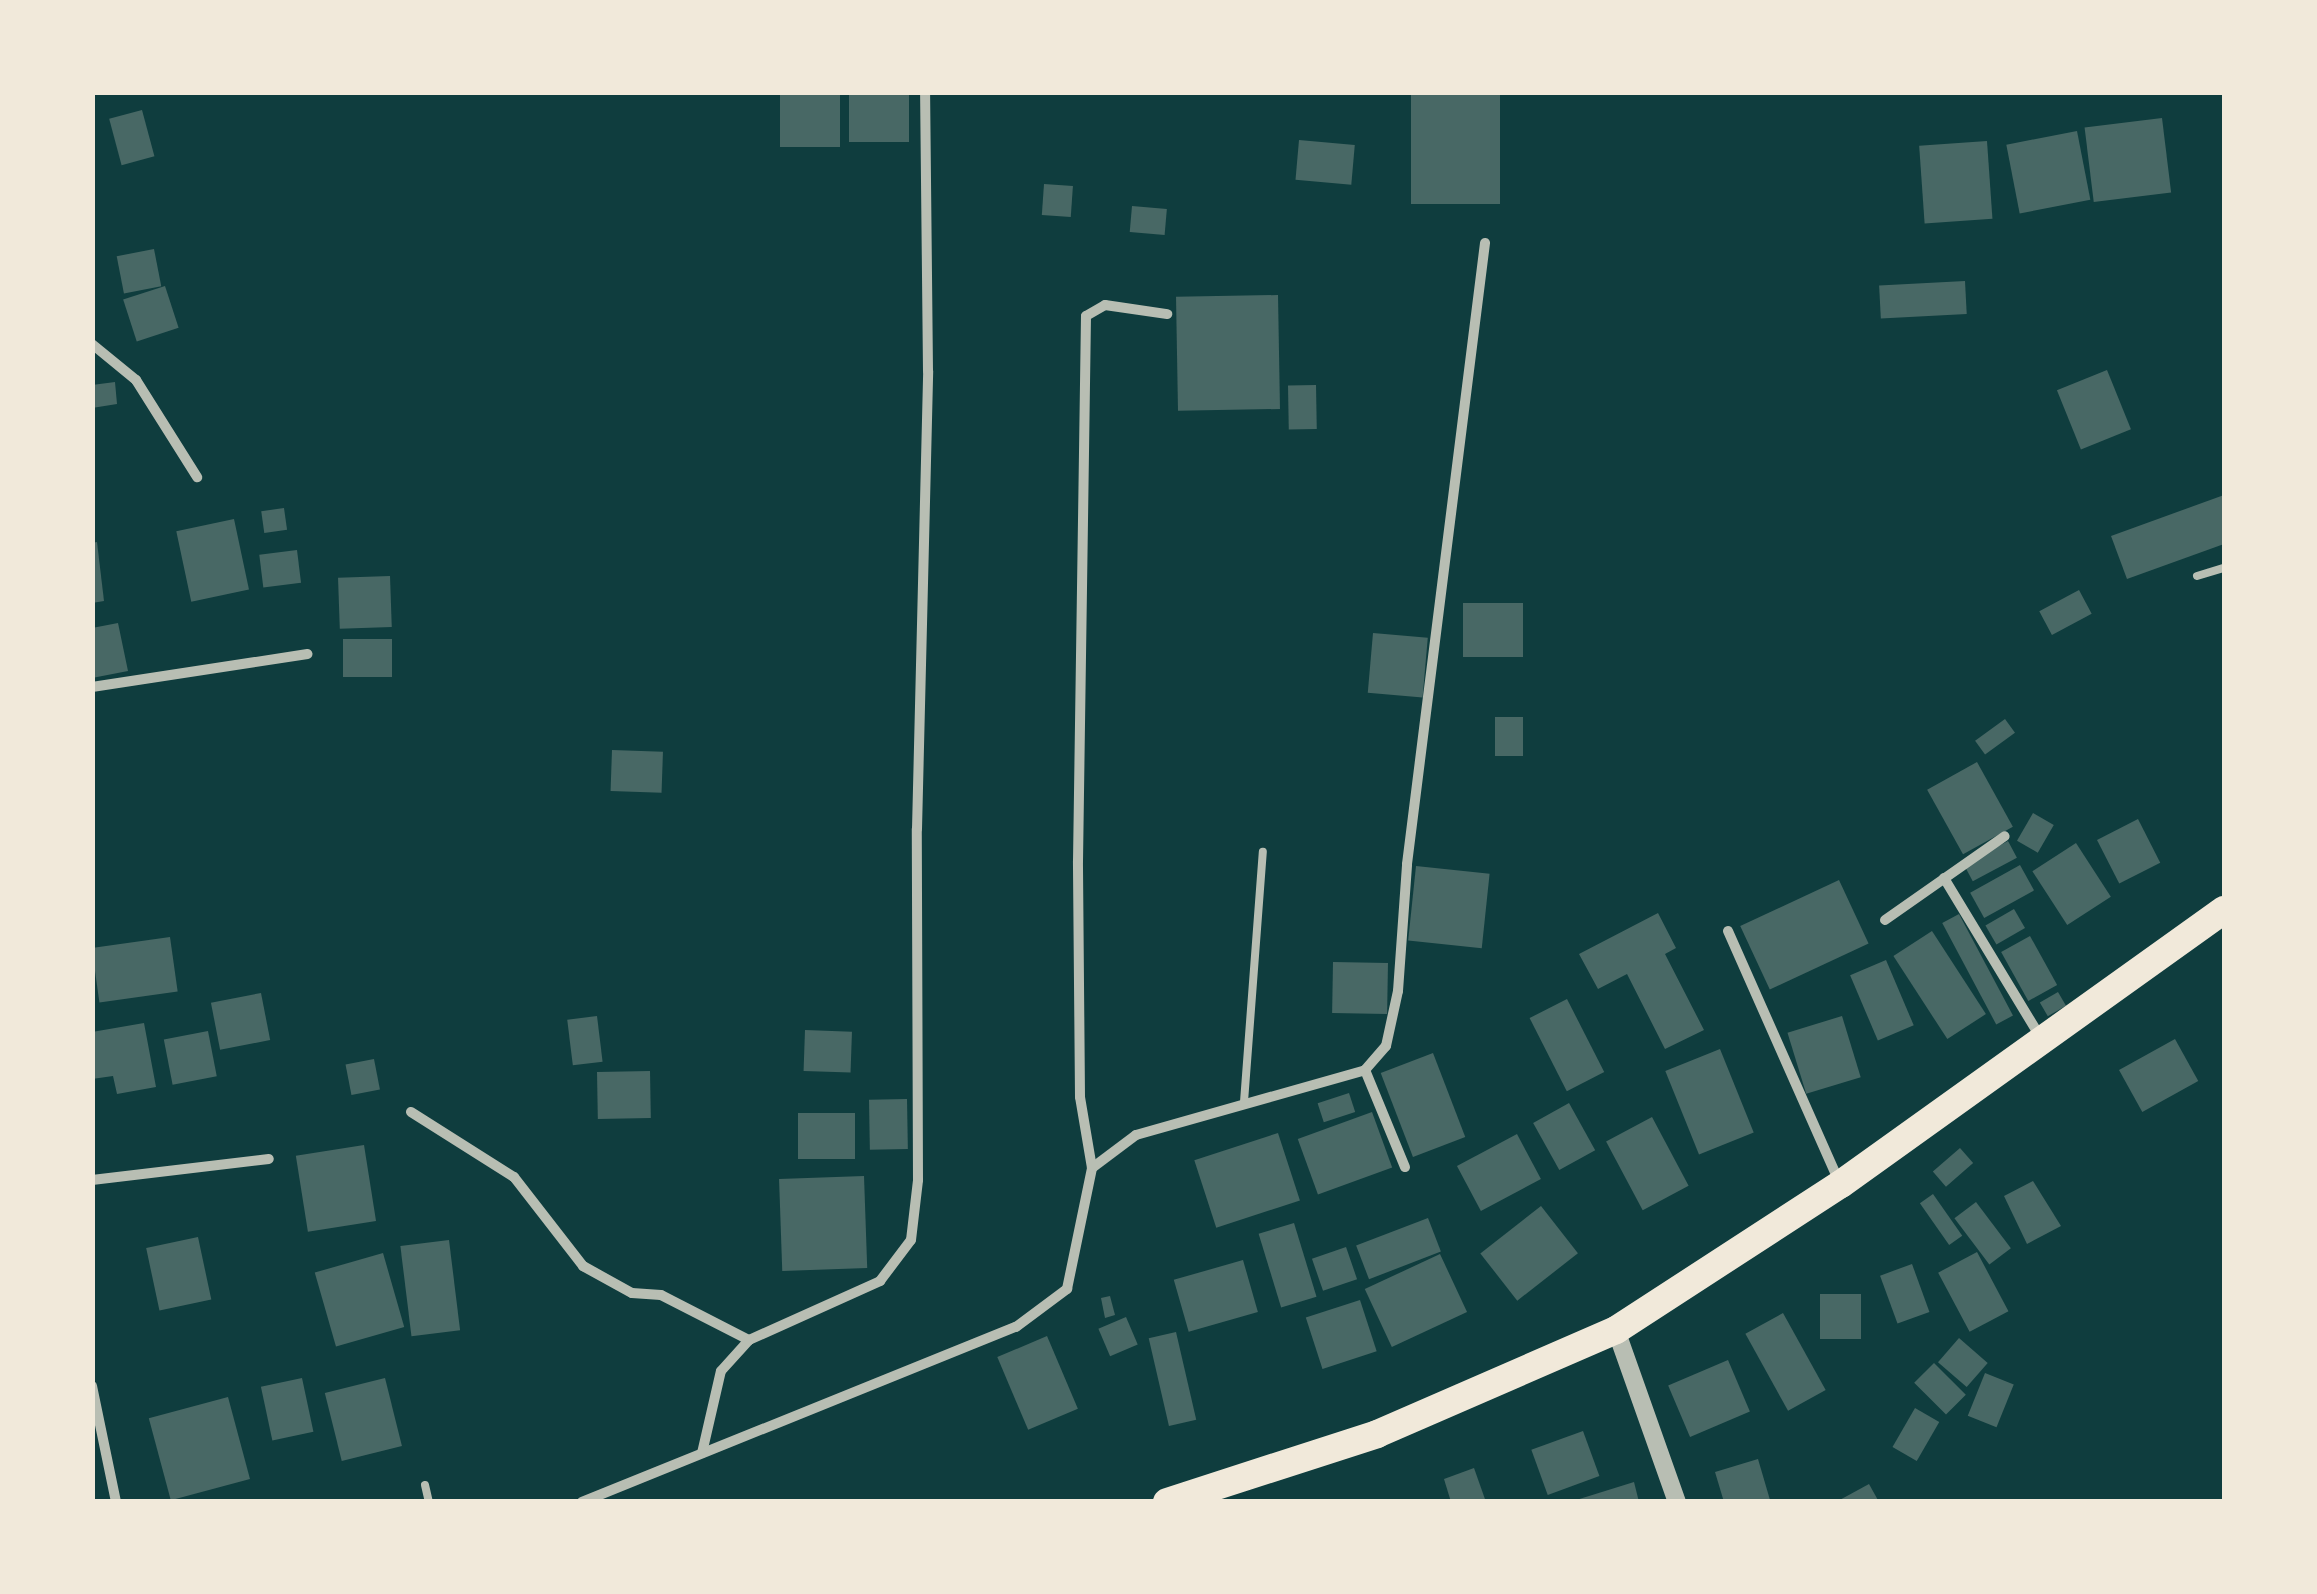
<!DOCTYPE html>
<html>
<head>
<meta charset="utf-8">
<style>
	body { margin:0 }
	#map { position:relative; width:2317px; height:1594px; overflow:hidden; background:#0f3d3e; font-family:Poppins,sans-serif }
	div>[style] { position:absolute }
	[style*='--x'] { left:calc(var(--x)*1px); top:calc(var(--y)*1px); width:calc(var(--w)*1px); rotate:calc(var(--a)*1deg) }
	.building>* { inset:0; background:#486865; transform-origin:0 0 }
	.service>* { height:8px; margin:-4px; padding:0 4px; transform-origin:4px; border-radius:4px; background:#b8beb3 }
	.minor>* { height:10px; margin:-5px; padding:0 5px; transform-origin:5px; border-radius:5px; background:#b8beb3 }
	.tertiary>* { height:18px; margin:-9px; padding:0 9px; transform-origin:9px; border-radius:9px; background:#b8beb3 }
	.trunk>* { height:28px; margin:-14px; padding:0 14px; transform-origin:14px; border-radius:14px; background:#f1e9da }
	span { translate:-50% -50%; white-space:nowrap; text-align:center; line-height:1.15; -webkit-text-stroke:9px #f1e9da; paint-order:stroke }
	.frame { position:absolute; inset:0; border:95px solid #f1e9da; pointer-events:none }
</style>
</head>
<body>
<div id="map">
	<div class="building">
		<i style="left:780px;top:92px;width:60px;height:55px"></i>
		<i style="left:849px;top:92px;width:60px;height:50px"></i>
		<i style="left:1411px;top:92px;width:89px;height:112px"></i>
		<i style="left:142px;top:110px;width:48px;height:34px;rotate:75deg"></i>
		<i style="left:2162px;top:118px;width:75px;height:78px;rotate:83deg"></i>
		<i style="left:2077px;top:131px;width:70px;height:72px;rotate:79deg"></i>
		<i style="left:1299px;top:140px;width:56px;height:40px;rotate:5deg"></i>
		<i style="left:1987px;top:141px;width:78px;height:68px;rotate:86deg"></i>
		<i style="left:1044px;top:184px;width:29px;height:31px;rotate:4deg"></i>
		<i style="left:1132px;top:206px;width:35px;height:26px;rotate:5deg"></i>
		<i style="left:154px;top:249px;width:38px;height:38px;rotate:79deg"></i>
		<i style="left:1965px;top:281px;width:33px;height:86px;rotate:87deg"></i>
		<i style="left:165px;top:286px;width:44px;height:44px;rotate:72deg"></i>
		<i style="left:1278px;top:295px;width:114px;height:102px;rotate:89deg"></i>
		<i style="left:2107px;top:370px;width:64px;height:54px;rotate:68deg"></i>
		<i style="clip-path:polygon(115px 382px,117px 404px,92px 408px,92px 385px)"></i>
		<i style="left:1316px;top:385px;width:44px;height:28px;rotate:89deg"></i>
		<i style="clip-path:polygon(2224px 495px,2224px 544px,2127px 579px,2111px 536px)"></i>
		<i style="left:284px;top:508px;width:22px;height:23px;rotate:82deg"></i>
		<i style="left:234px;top:519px;width:72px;height:59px;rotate:78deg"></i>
		<i style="clip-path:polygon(97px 542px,104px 601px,92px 603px,92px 543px)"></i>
		<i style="left:297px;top:550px;width:33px;height:38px;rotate:83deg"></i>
		<i style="left:390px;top:576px;width:51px;height:52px;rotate:88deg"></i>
		<i style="left:2079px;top:590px;width:27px;height:45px;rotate:62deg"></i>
		<i style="left:1523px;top:603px;width:54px;height:60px;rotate:90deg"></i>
		<i style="clip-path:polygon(118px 623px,128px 671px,92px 678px,92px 628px)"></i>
		<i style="left:1373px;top:633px;width:55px;height:60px;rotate:5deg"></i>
		<i style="left:392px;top:639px;width:38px;height:49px;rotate:90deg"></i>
		<i style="left:1495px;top:717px;width:28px;height:39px"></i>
		<i style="left:2005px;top:719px;width:17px;height:37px;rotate:54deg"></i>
		<i style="left:612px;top:750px;width:51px;height:41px;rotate:2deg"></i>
		<i style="left:1977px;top:762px;width:74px;height:57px;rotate:61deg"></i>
		<i style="left:2033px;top:813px;width:24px;height:32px;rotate:30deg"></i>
		<i style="left:2138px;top:819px;width:49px;height:46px;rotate:63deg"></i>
		<i style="left:2008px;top:841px;width:19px;height:50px;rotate:62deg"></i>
		<i style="left:2076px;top:843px;width:64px;height:52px;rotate:57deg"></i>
		<i style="left:2020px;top:865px;width:29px;height:57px;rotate:61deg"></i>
		<i style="left:1416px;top:866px;width:74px;height:75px;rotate:6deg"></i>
		<i style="left:1839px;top:880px;width:70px;height:109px;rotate:65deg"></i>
		<i style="left:2014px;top:909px;width:22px;height:33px;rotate:60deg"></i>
		<i style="clip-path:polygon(1658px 913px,1676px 948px,1665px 954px,1704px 1030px,1665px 1049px,1627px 974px,1598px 989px,1579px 954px)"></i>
		<i style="left:1959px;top:914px;width:115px;height:19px;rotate:62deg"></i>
		<i style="left:1932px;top:931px;width:99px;height:46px;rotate:57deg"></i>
		<i style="left:2030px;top:936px;width:56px;height:33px;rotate:61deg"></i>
		<i style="left:170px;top:937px;width:55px;height:79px;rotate:82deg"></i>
		<i style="left:1886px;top:960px;width:71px;height:39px;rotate:67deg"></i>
		<i style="left:1333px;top:962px;width:55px;height:51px;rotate:1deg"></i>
		<i style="left:2058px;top:992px;width:16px;height:21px;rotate:60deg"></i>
		<i style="left:261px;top:993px;width:48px;height:51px;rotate:79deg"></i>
		<i style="left:1567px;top:999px;width:82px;height:42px;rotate:63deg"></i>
		<i style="left:597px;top:1016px;width:46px;height:30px;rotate:83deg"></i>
		<i style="left:1842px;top:1016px;width:64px;height:57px;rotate:73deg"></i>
		<i style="clip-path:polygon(144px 1023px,156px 1087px,117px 1094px,113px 1076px,92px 1079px,92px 1032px)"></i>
		<i style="left:805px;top:1030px;width:47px;height:41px;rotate:2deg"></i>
		<i style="left:208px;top:1031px;width:46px;height:45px;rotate:79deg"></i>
		<i style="left:2175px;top:1039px;width:48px;height:64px;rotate:61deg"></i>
		<i style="left:1720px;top:1049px;width:90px;height:59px;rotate:68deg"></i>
		<i style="left:1433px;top:1053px;width:90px;height:56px;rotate:69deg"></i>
		<i style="left:374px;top:1059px;width:31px;height:29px;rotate:79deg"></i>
		<i style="left:650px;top:1071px;width:47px;height:53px;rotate:89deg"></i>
		<i style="left:1349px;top:1093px;width:20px;height:33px;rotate:72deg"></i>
		<i style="left:907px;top:1099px;width:50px;height:38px;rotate:89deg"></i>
		<i style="left:1569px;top:1103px;width:54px;height:41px;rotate:61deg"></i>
		<i style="left:1372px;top:1112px;width:59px;height:79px;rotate:70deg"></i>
		<i style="left:798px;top:1113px;width:57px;height:46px"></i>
		<i style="left:1652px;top:1117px;width:78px;height:52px;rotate:62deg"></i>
		<i style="left:1278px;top:1133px;width:71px;height:88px;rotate:72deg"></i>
		<i style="left:1517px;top:1134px;width:51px;height:68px;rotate:62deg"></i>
		<i style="left:364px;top:1145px;width:77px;height:69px;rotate:81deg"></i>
		<i style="left:1960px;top:1148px;width:20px;height:36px;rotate:49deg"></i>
		<i style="left:864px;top:1176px;width:92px;height:85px;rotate:88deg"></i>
		<i style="clip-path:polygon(2033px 1181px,2061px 1226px,2027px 1244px,2004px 1196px)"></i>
		<i style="left:1933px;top:1194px;width:51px;height:16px;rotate:55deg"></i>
		<i style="left:1976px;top:1202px;width:58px;height:27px;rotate:53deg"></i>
		<i style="left:1541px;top:1206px;width:60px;height:77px;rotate:52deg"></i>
		<i style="left:1428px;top:1218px;width:36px;height:77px;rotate:69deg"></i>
		<i style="left:1294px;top:1223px;width:77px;height:37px;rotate:73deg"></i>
		<i style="left:198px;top:1237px;width:64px;height:53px;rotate:78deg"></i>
		<i style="left:449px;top:1240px;width:91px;height:49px;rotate:83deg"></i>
		<i style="left:1346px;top:1247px;width:34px;height:36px;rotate:71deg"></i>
		<i style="left:1977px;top:1252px;width:67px;height:44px;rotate:62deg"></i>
		<i style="left:383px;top:1253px;width:77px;height:71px;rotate:74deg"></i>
		<i style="left:1440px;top:1254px;width:64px;height:83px;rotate:65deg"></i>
		<i style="left:1243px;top:1260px;width:54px;height:72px;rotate:74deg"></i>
		<i style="left:1912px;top:1264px;width:51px;height:34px;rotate:70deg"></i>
		<i style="left:1820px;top:1294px;width:41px;height:45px"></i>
		<i style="clip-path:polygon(1110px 1296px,1115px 1315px,1105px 1318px,1101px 1298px)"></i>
		<i style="left:1360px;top:1300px;width:54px;height:57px;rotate:72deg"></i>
		<i style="left:1783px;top:1313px;width:88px;height:43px;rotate:61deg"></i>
		<i style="left:1126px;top:1317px;width:30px;height:30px;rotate:67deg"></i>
		<i style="left:1176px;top:1332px;width:90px;height:28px;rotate:77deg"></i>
		<i style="left:1047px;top:1336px;width:79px;height:54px;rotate:67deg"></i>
		<i style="left:1959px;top:1338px;width:38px;height:32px;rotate:41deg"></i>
		<i style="left:1728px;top:1360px;width:56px;height:65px;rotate:67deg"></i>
		<i style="left:1934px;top:1363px;width:45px;height:28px;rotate:45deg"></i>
		<i style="left:1985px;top:1373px;width:31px;height:46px;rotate:22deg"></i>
		<i style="left:302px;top:1378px;width:55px;height:42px;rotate:78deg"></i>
		<i style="left:385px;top:1378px;width:70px;height:62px;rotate:76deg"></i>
		<i style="left:228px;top:1397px;width:85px;height:82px;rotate:75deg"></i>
		<i style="left:1915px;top:1408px;width:28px;height:45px;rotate:30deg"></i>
		<i style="left:1583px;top:1431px;width:48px;height:55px;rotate:70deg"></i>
		<i style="clip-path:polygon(1758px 1459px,1770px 1500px,1724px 1502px,1715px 1472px)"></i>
		<i style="clip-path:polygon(1474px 1468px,1486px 1502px,1451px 1502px,1444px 1479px)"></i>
		<i style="clip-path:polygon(1634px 1482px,1639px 1502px,1573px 1502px,1573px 1501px)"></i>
		<i style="clip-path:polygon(1869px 1484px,1879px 1502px,1836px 1502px)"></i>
	</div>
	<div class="service">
		<i style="--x:2197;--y:576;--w:28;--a:-17"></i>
		<i style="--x:1244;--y:1102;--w:251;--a:-85.7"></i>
		<i style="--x:425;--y:1485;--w:17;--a:77"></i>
	</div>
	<div class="minor">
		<i style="--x:92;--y:344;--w:57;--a:39.3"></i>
		<i style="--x:136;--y:380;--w:115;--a:57.8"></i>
		<i style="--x:92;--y:687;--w:218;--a:-8.7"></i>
		<i style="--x:1944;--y:878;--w:189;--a:58.8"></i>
		<i style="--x:1885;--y:920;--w:146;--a:-35"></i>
		<i style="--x:1728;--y:931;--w:274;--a:66.1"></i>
		<i style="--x:1365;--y:1070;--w:105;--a:67.6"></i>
		<i style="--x:411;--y:1112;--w:122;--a:32.3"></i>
		<i style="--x:514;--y:1177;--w:113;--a:52.2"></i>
		<i style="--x:583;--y:1266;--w:56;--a:28.9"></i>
		<i style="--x:632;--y:1293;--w:29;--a:4"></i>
		<i style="--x:661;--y:1295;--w:99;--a:27.1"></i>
		<i style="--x:1092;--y:1168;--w:72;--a:-99.6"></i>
		<i style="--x:1080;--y:1097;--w:236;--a:-90.5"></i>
		<i style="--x:1078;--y:861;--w:545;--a:-89.16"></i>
		<i style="--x:1086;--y:316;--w:22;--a:-30"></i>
		<i style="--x:1105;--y:305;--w:63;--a:8.3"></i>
		<i style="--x:92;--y:1180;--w:178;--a:-6.8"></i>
		<i style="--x:92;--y:1386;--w:118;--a:78.3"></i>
		<i style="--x:702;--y:1453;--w:84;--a:-77"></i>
		<i style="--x:721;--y:1371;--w:42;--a:-47.9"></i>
		<i style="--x:749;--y:1340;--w:144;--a:-24.2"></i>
		<i style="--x:880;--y:1281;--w:51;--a:-52.9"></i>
		<i style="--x:911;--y:1240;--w:60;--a:-83.3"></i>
		<i style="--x:918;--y:1180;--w:351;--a:-90.2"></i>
		<i style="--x:917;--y:829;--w:458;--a:-88.6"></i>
		<i style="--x:928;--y:371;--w:279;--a:-90.6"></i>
		<i style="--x:582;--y:1502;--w:468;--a:-22"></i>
		<i style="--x:1016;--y:1327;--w:64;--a:-36.7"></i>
		<i style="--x:1067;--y:1289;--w:124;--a:-78.3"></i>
		<i style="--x:1092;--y:1168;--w:55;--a:-36.9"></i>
		<i style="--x:1136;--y:1135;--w:238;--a:-15.8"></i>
		<i style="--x:1365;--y:1070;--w:32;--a:-49"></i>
		<i style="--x:1386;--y:1046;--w:56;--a:-77.7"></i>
		<i style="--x:1398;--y:991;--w:127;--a:-85.9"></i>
		<i style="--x:1407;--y:864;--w:626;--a:-82.84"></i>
	</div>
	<div class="tertiary">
		<i style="--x:1616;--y:1330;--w:182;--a:70.5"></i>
	</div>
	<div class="trunk">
		<i style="--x:1167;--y:1502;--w:221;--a:-17.9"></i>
		<i style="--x:1377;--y:1434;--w:261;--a:-23.5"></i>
		<i style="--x:1616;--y:1330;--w:268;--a:-33"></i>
		<i style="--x:1841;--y:1184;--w:471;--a:-35.6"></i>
	</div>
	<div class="frame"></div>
</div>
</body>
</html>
